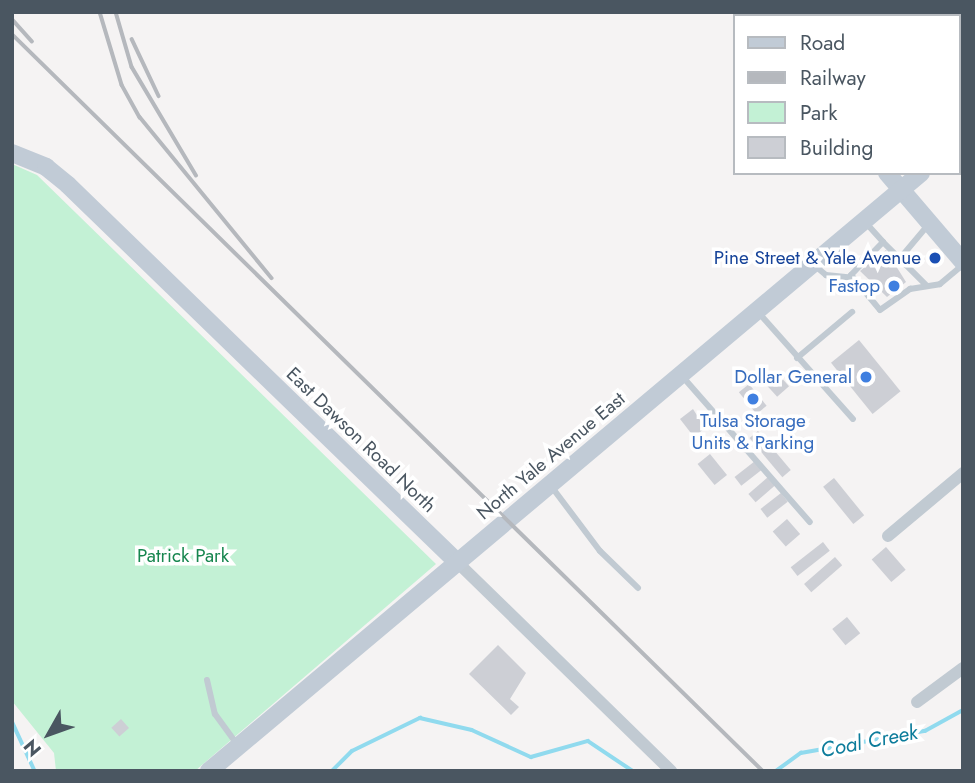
<!DOCTYPE html>
<html>
<head>
<meta charset="utf-8">
<style>
	body { margin:0 }
	#map { position:relative; width:975px; height:783px; overflow:hidden; background:#f5f3f3; font-family:Jost,sans-serif }
	div>[style] { position:absolute }
	[style*='--x'] { left:calc(var(--x)*1px); top:calc(var(--y)*1px); width:calc(var(--w)*1px); rotate:calc(var(--a)*1deg) }
	.green>* { inset:0; background:#c3f1d5 }
	.stream>* { height:3.5px; margin:-1.75px; padding:0 1.75px; transform-origin:1.75px; border-radius:1.75px; background:#90daee }
	.building>* { inset:0; background:#cdcfd5; transform-origin:0 0 }
	.lane>* { height:6px; margin:-3px; padding:0 3px; transform-origin:3px; border-radius:3px; background:#c1cad2 }
	.street>* { height:12px; margin:-6px; padding:0 6px; transform-origin:6px; border-radius:6px; background:#c1cad2 }
	.secondary>* { height:18px; margin:-9px; padding:0 9px; transform-origin:9px; border-radius:9px; background:#c1cbd6 }
	.rail>* { height:3.5px; margin:-1.75px; padding:0 1.75px; transform-origin:1.75px; border-radius:1.75px; background:#b5b8bd }
	.dots>* { width:19px; height:19px; translate:-50% -50%; box-sizing:border-box; border:4px solid #fff; border-radius:50% }
	span { translate:-50% -50%; white-space:nowrap; text-align:center; line-height:1.15; -webkit-text-stroke:7px #fff; paint-order:stroke }
	.transit-label { font-size:19px; color:#164399 }
	.right { translate:-100% -50%; text-align:right }
	.shop-label { font-size:19px; color:#366cbe }
	.street-label { font-size:19px; color:#4a5661 }
	.park-label { font-size:19px; color:#17864f }
	.water-label { font-size:21px; color:#0c7c9b; font-style:italic }
	.frame { position:absolute; inset:0; border:14px solid #4a5661; pointer-events:none }
	.legend { position:absolute; left:733px; top:14px; width:228px; height:161px; box-sizing:border-box; background:#fff; border:2px solid #b7bbc0; margin:0; padding:9px 12px; list-style:none; font-size:21px; color:#4a5661 }
	.legend li { display:flex; align-items:center; gap:14px; height:35px }
	.legend b { width:35px; border:2px solid #b7bbc0 }
	.north { position:absolute; left:14px; top:699px; width:70px; height:70px; -webkit-text-stroke:5px #fff; paint-order:stroke; rotate:230deg; font-size:19px; font-weight:700; line-height:28px; text-align:center; color:#4a5661 }
	.north::after { content:''; display:block; margin:auto; width:24px; height:32px; background:#4a5661; clip-path:polygon(50% 0,100% 100%,50% 72%,0 100%) }
</style>
</head>
<body>
<div id="map">
	<div class="green">
		<i style="clip-path:polygon(12px 164px,37px 175px,436px 564px,195px 771px,56px 771px,54px 753px,12px 701px)"></i>
	</div>
	<div class="stream">
		<i style="--x:12;--y:721;--w:55;--a:65.3"></i>
		<i style="--x:332;--y:771;--w:28;--a:-45"></i>
		<i style="--x:352;--y:751;--w:76;--a:-25.9"></i>
		<i style="--x:420;--y:718;--w:53;--a:13"></i>
		<i style="--x:472;--y:730;--w:65;--a:24.6"></i>
		<i style="--x:531;--y:757;--w:59;--a:-15.7"></i>
		<i style="--x:588;--y:741;--w:54;--a:33.7"></i>
		<i style="--x:776;--y:771;--w:31;--a:-36"></i>
		<i style="--x:801;--y:753;--w:126;--a:-10.1"></i>
		<i style="--x:925;--y:731;--w:43;--a:-28.9"></i>
	</div>
	<div class="building">
		<i style="clip-path:polygon(886px 250px,906px 282px,887px 297px,860px 271px)"></i>
		<i style="left:859px;top:340px;width:66px;height:36px;rotate:51deg"></i>
		<i style="left:779px;top:375px;width:15px;height:16px;rotate:48deg"></i>
		<i style="left:749px;top:384px;width:28px;height:13px;rotate:51deg"></i>
		<i style="clip-path:polygon(693px 409px,705px 428px,694px 437px,680px 419px)"></i>
		<i style="left:758px;top:431px;width:51px;height:11px;rotate:50deg"></i>
		<i style="left:710px;top:454px;width:27px;height:16px;rotate:51deg"></i>
		<i style="left:755px;top:461px;width:11px;height:26px;rotate:52deg"></i>
		<i style="left:768px;top:477px;width:11px;height:26px;rotate:49deg"></i>
		<i style="left:834px;top:478px;width:48px;height:14px;rotate:51deg"></i>
		<i style="left:781px;top:493px;width:11px;height:26px;rotate:52deg"></i>
		<i style="left:787px;top:519px;width:20px;height:19px;rotate:49deg"></i>
		<i style="left:823px;top:542px;width:11px;height:41px;rotate:52deg"></i>
		<i style="left:886px;top:547px;width:30px;height:19px;rotate:49deg"></i>
		<i style="left:835px;top:557px;width:11px;height:41px;rotate:49deg"></i>
		<i style="left:847px;top:617px;width:21px;height:19px;rotate:51deg"></i>
		<i style="clip-path:polygon(498px 645px,526px 673px,510px 699px,519px 707px,511px 715px,469px 674px)"></i>
		<i style="left:121px;top:719px;width:12px;height:13px;rotate:48deg"></i>
	</div>
	<div class="lane">
		<i style="--x:866;--y:223;--w:25;--a:48"></i>
		<i style="--x:883;--y:242;--w:46;--a:134.1"></i>
		<i style="--x:851;--y:275;--w:45;--a:50.4"></i>
		<i style="--x:880;--y:310;--w:37;--a:-35"></i>
		<i style="--x:910;--y:289;--w:30;--a:-9"></i>
		<i style="--x:940;--y:284;--w:30;--a:-40"></i>
		<i style="--x:883;--y:242;--w:61;--a:45"></i>
		<i style="--x:902;--y:256;--w:40;--a:-50"></i>
		<i style="--x:814;--y:265;--w:16;--a:40"></i>
		<i style="--x:826;--y:275;--w:27;--a:6"></i>
		<i style="--x:758;--y:312;--w:143;--a:48.4"></i>
		<i style="--x:797;--y:358;--w:72;--a:-39.9"></i>
		<i style="--x:682;--y:376;--w:194;--a:48.8"></i>
		<i style="--x:551;--y:486;--w:81;--a:53"></i>
		<i style="--x:600;--y:551;--w:53;--a:44.2"></i>
		<i style="--x:207;--y:680;--w:35;--a:77"></i>
		<i style="--x:215;--y:714;--w:39;--a:54"></i>
	</div>
	<div class="street">
		<i style="--x:847;--y:16;--w:6;--a:-45"></i>
		<i style="--x:888;--y:536;--w:98;--a:-40"></i>
		<i style="--x:456;--y:561;--w:301;--a:44.3"></i>
		<i style="--x:917;--y:702;--w:57;--a:-36.5"></i>
	</div>
	<div class="secondary">
		<i style="--x:752;--y:12;--w:5;--a:53"></i>
		<i style="--x:959;--y:141;--w:5;--a:-37"></i>
		<i style="--x:12;--y:153;--w:37;--a:22"></i>
		<i style="--x:46;--y:167;--w:28;--a:39"></i>
		<i style="--x:68;--y:185;--w:540;--a:44.1"></i>
		<i style="--x:887;--y:173;--w:117;--a:49.5"></i>
		<i style="--x:209;--y:771;--w:930;--a:-40.03"></i>
	</div>
	<div class="rail">
		<i style="--x:100;--y:12;--w:76;--a:73.2"></i>
		<i style="--x:122;--y:85;--w:37;--a:61"></i>
		<i style="--x:140;--y:117;--w:208;--a:50.7"></i>
		<i style="--x:116;--y:12;--w:57;--a:73.8"></i>
		<i style="--x:132;--y:67;--w:126;--a:59.3"></i>
		<i style="--x:12;--y:19;--w:30;--a:48"></i>
		<i style="--x:12;--y:34;--w:1052;--a:44.46"></i>
		<i style="--x:132;--y:39;--w:63;--a:64.7"></i>
	</div>
	<div class="dots">
		<i style="left:935px;top:258px;background:#1a4fb4"></i>
		<i style="left:894px;top:286px;background:#3f7fe0"></i>
		<i style="left:866px;top:377px;background:#3f7fe0"></i>
		<i style="left:753px;top:399px;background:#3f7fe0"></i>
	</div>
	<div class="transit-label">
		<span class="right" style="left:921px;top:258px">Pine Street &amp; Yale Avenue</span>
	</div>
	<div class="shop-label">
		<span class="right" style="left:880px;top:286px">Fastop</span>
		<span class="right" style="left:852px;top:377px">Dollar General</span>
		<span style="left:753px;top:432px">Tulsa Storage<br>Units &amp; Parking</span>
	</div>
	<div class="street-label">
		<span style="left:361px;top:440px;rotate:44deg">East Dawson Road North</span>
		<span style="left:551px;top:456px;rotate:-40deg">North Yale Avenue East</span>
	</div>
	<div class="park-label">
		<span style="left:183px;top:556px">Patrick Park</span>
	</div>
	<div class="water-label">
		<span style="left:869px;top:741px;rotate:-11deg">Coal Creek</span>
	</div>
	<div class="frame"></div>
	<ul class="legend">
	<li><b style="height:9px;background:#c1cbd6"></b>Road</li>
	<li><b style="height:9px;background:#b5b8bd"></b>Railway</li>
	<li><b style="height:19px;background:#c3f1d5"></b>Park</li>
	<li><b style="height:19px;background:#cdcfd5"></b>Building</li>
	</ul>
	<div class="north">N</div>
</div>
</body>
</html>
